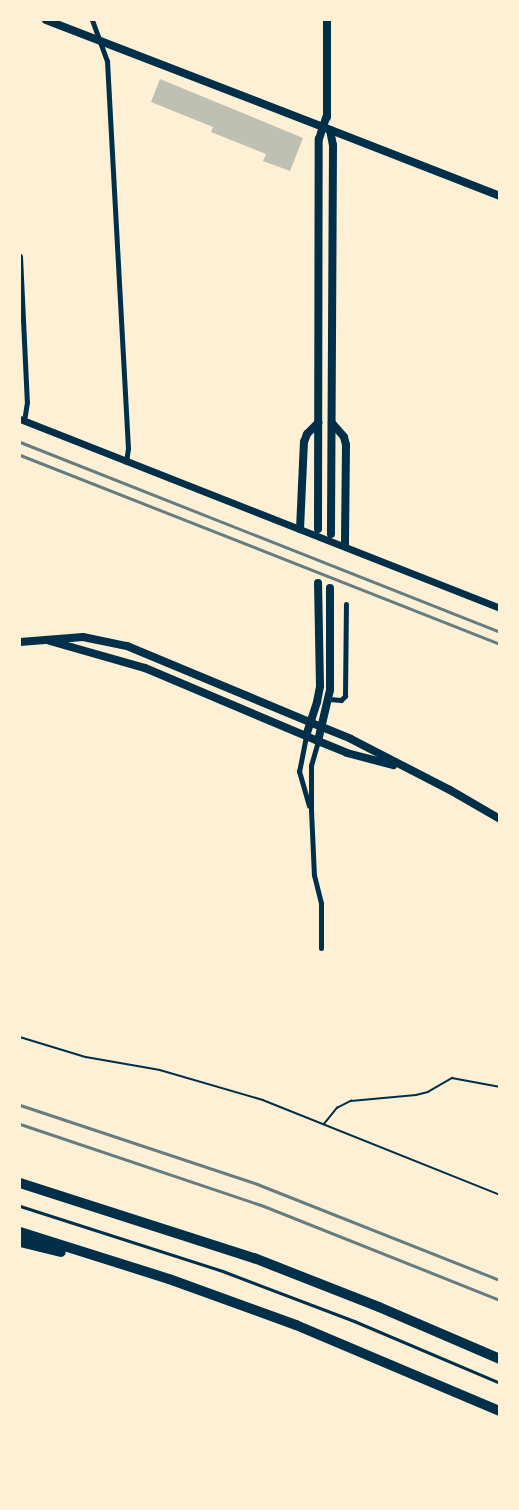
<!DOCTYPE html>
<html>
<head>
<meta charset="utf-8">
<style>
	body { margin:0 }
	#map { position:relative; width:519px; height:1510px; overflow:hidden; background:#fdf0d5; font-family:"Sofia Sans Condensed",sans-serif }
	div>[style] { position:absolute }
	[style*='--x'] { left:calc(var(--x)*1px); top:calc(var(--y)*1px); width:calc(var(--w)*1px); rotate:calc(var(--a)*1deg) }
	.building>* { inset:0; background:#bec0b2 }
	.path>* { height:1.5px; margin:-0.75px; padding:0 0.75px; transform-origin:0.75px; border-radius:0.75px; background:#003049 }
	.service>* { height:3px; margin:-1.5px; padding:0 1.5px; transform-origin:1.5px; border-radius:1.5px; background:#003049 }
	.minor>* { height:5px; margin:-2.5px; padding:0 2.5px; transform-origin:2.5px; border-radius:2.5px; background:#003049 }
	.tertiary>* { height:7px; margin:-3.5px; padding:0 3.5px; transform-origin:3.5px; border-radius:3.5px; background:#003049 }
	.secondary>* { height:8px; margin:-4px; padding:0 4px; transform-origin:4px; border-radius:4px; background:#003049 }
	.primary>* { height:8px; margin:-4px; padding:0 4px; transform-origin:4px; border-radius:4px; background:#003049 }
	.motorway>* { height:10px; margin:-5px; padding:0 5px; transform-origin:5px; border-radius:5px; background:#003049 }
	.rail>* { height:3px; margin:-1.5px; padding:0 1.5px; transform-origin:1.5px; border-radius:1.5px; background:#657d81 }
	span { translate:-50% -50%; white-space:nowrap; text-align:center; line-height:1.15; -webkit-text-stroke:5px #fdf0d5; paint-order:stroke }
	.frame { position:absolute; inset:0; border:21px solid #fdf0d5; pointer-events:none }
</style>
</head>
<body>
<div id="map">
	<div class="building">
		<i style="clip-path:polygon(160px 79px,303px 138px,290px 171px,263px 161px,266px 154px,211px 132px,213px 127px,151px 102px)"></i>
	</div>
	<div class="path">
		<i style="--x:20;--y:1037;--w:69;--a:16.9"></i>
		<i style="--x:86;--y:1057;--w:75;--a:10"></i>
		<i style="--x:160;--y:1070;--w:107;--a:16.2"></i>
		<i style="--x:263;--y:1100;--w:255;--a:21.8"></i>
		<i style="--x:324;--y:1124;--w:21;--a:-51"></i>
		<i style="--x:337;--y:1108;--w:16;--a:-27"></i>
		<i style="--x:351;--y:1101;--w:65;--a:-5.3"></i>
		<i style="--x:416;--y:1095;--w:12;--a:-14"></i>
		<i style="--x:428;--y:1092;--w:28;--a:-30"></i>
		<i style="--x:452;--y:1078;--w:49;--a:10.6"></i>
	</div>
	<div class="service">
		<i style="--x:20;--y:1206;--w:215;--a:17.8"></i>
		<i style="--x:225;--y:1272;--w:138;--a:20.8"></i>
		<i style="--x:354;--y:1321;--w:159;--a:23"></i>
	</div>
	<div class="minor">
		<i style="--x:92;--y:20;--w:44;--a:69.9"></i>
		<i style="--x:107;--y:61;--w:388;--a:86.9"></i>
		<i style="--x:128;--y:448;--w:14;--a:98"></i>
		<i style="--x:20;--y:256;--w:146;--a:87.3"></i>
		<i style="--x:27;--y:402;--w:18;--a:99"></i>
		<i style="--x:500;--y:371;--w:99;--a:90"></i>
		<i style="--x:329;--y:699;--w:12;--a:5"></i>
		<i style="--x:341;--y:700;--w:6;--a:-45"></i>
		<i style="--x:345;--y:696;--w:92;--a:-89.4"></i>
		<i style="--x:306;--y:736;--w:36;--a:101"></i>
		<i style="--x:299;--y:771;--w:36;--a:74"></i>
		<i style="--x:318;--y:741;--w:25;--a:106"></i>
		<i style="--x:311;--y:765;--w:45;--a:90"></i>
		<i style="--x:311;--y:810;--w:65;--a:87.4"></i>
		<i style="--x:314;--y:875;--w:29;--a:76"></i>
		<i style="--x:321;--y:903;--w:45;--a:90"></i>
	</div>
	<div class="tertiary">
		<i style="--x:20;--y:419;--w:516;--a:21.49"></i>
	</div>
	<div class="secondary">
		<i style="--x:46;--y:20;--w:297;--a:21.1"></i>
		<i style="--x:323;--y:127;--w:13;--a:-72"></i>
		<i style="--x:327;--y:20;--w:97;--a:90"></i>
		<i style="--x:322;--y:727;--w:31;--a:22"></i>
		<i style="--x:351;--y:739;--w:111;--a:27.3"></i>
		<i style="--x:450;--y:790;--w:58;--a:30.1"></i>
		<i style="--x:318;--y:741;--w:31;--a:22"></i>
		<i style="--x:347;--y:753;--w:48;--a:14.6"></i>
	</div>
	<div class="primary">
		<i style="--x:330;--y:130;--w:15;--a:79"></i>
		<i style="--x:333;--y:145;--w:389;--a:90.3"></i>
		<i style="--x:332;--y:423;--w:18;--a:49"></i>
		<i style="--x:344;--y:437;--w:8;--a:76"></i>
		<i style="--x:346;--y:445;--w:101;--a:90.6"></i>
		<i style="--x:300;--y:529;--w:87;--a:-87.4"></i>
		<i style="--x:304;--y:442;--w:9;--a:-69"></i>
		<i style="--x:307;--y:434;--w:16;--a:-45"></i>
		<i style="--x:318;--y:529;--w:390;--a:-89.9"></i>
		<i style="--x:319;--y:139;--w:13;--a:-72"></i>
		<i style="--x:323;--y:127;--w:190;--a:21.3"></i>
		<i style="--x:50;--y:641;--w:99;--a:15.9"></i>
		<i style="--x:145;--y:668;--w:188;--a:22.9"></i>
		<i style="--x:318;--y:741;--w:52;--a:-76.8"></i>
		<i style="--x:330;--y:690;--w:102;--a:-90"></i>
		<i style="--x:20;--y:642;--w:63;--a:-4.5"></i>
		<i style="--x:83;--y:637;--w:45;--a:11.6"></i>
		<i style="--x:127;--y:646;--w:211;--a:22.6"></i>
		<i style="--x:306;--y:736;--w:36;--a:-72"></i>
		<i style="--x:317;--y:702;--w:16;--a:-79"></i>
		<i style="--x:320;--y:686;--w:103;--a:-91.1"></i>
	</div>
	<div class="motorway">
		<i style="--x:20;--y:1183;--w:246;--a:17.8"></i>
		<i style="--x:254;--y:1258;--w:134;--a:21.4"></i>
		<i style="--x:379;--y:1307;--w:132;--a:23.3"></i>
		<i style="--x:20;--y:1232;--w:156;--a:17.5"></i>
		<i style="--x:169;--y:1279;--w:135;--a:19.9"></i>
		<i style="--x:296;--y:1325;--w:221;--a:22.9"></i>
		<i style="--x:20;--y:1242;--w:42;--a:13.7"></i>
	</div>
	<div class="rail">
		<i style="--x:20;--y:442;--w:516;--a:21.6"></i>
		<i style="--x:20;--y:455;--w:516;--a:21.49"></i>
		<i style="--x:20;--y:1105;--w:250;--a:18.4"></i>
		<i style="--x:257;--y:1184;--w:261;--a:21.6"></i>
		<i style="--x:20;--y:1124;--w:254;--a:18.6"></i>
		<i style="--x:261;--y:1205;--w:257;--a:21.7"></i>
	</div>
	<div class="frame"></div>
</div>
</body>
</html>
